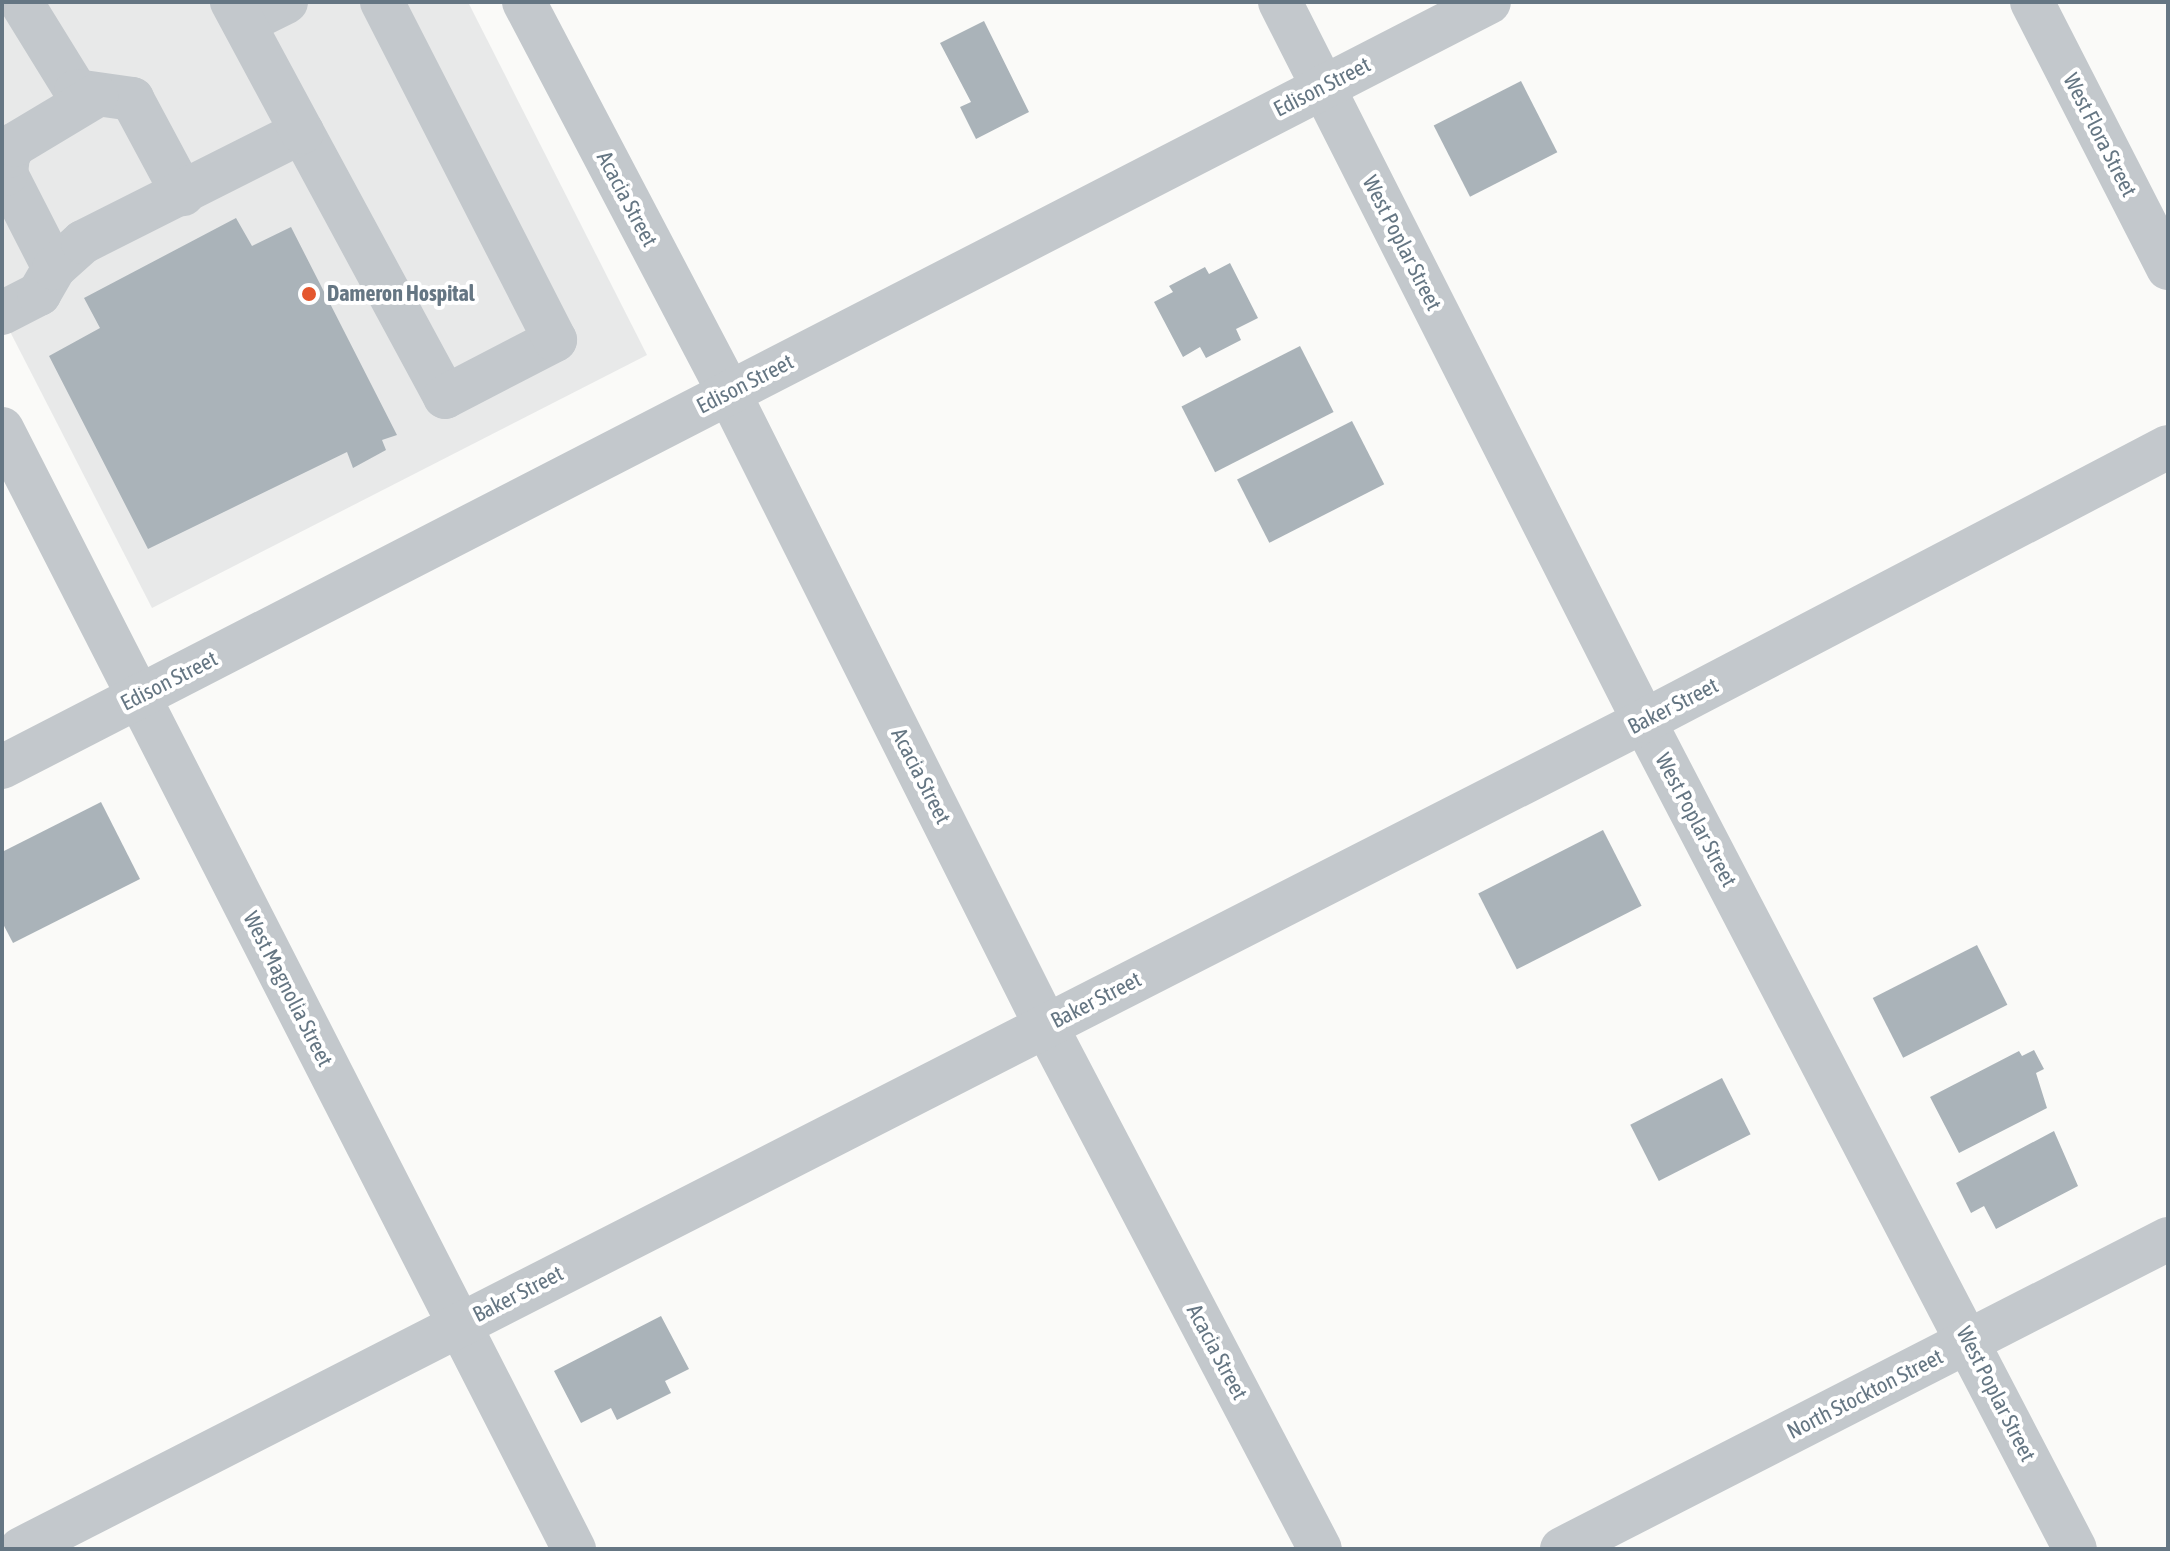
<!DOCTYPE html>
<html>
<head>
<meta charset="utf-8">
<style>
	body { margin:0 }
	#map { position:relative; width:2170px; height:1551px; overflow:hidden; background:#fafaf8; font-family:"Asap Condensed",sans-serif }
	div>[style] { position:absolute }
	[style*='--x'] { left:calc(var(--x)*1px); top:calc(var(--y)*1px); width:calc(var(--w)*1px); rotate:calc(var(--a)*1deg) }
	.built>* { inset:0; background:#e8e9e9 }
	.building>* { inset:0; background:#aab3b9; transform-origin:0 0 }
	.minor>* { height:44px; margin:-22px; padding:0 22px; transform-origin:22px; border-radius:22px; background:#c3c8cc }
	.dots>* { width:22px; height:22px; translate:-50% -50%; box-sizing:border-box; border:4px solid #fff; border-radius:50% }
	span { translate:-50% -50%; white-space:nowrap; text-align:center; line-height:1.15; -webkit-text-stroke:8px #fff; paint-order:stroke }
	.street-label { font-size:22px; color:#657683 }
	.poi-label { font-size:22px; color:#657683; font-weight:700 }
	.left { translate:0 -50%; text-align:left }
	.frame { position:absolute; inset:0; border:4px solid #657683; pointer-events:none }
</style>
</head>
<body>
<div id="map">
	<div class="built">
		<i style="clip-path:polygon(2px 2px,468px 2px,647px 355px,152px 608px,2px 316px)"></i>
	</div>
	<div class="building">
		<i style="clip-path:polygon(984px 21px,1029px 112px,976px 139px,960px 107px,971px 102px,940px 43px)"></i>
		<i style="left:1521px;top:81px;width:80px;height:98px;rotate:63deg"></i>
		<i style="clip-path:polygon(236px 218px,252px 246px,291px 227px,397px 435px,382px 440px,386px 450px,353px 468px,347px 452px,148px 549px,49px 356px,100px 328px,84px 298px)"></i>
		<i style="clip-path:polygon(1230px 263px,1258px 318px,1236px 329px,1241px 340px,1206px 358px,1200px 347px,1183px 357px,1154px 302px,1173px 292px,1169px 286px,1205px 267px,1209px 274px)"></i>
		<i style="left:1300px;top:346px;width:74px;height:133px;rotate:63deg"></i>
		<i style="left:1352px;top:421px;width:71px;height:129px;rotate:63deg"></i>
		<i style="clip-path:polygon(101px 802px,140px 879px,13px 943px,2px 922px,2px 852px)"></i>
		<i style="left:1603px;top:830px;width:85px;height:140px;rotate:63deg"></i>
		<i style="left:1977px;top:945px;width:67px;height:117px;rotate:63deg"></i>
		<i style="clip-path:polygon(2034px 1050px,2044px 1069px,2036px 1073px,2047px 1108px,1959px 1153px,1930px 1097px,2019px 1051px,2022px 1056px)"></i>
		<i style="left:1722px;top:1078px;width:63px;height:103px;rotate:63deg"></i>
		<i style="clip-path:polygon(2054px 1131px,2078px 1186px,1996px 1229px,1984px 1206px,1971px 1213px,1956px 1183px)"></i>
		<i style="clip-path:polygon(661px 1316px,689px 1369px,665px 1381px,671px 1393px,617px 1420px,611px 1408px,581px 1423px,554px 1371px)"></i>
	</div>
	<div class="minor">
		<i style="--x:21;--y:2;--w:105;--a:58.3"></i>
		<i style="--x:76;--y:91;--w:57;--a:8.1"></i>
		<i style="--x:132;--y:99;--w:108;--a:61.8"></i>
		<i style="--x:524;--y:2;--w:441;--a:62.3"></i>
		<i style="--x:729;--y:393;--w:708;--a:63.4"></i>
		<i style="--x:1046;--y:1026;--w:590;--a:62.35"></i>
		<i style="--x:1280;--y:2;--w:806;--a:63.15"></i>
		<i style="--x:1644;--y:721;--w:933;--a:62.5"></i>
		<i style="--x:2032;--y:2;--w:299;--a:62.9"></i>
		<i style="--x:244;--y:23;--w:47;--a:-26.6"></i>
		<i style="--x:302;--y:132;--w:301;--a:61.6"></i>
		<i style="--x:445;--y:397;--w:124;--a:-27.4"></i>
		<i style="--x:555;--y:340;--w:380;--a:-117.1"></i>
		<i style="--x:54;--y:268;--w:106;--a:-117.1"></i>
		<i style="--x:6;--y:174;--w:18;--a:-84"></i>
		<i style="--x:8;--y:156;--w:13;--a:-61"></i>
		<i style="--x:14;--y:145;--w:96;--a:-30.9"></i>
		<i style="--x:2;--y:313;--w:42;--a:-27.2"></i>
		<i style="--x:39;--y:294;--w:30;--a:-60"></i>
		<i style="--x:54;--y:268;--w:39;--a:-42"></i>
		<i style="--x:83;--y:242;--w:245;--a:-26.7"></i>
		<i style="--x:302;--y:132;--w:148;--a:-118.3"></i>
		<i style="--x:2;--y:429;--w:1258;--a:62.95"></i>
		<i style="--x:2;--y:767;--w:1672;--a:-27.22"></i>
		<i style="--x:21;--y:1549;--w:1822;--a:-27.03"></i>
		<i style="--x:1644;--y:721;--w:591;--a:-27.61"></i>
		<i style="--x:1562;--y:1549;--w:681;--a:-27.09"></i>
	</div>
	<div class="dots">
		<i style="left:309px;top:294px;background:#e4572e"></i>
	</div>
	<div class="street-label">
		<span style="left:1322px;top:87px;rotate:-27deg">Edison Street</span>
		<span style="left:2100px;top:135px;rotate:63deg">West Flora Street</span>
		<span style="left:627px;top:199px;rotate:62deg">Acacia Street</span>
		<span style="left:1402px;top:243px;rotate:63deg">West Poplar Street</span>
		<span style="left:745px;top:384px;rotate:-27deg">Edison Street</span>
		<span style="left:169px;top:681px;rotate:-27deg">Edison Street</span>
		<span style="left:1673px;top:706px;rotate:-27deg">Baker Street</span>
		<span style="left:921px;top:776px;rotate:63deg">Acacia Street</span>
		<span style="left:1696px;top:820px;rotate:62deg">West Poplar Street</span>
		<span style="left:288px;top:989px;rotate:63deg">West Magnolia Street</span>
		<span style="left:1096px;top:1000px;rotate:-27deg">Baker Street</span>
		<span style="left:518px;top:1294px;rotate:-27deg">Baker Street</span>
		<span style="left:1217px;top:1352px;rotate:62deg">Acacia Street</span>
		<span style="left:1865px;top:1394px;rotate:-27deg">North Stockton Street</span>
		<span style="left:1996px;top:1394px;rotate:63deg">West Poplar Street</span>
	</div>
	<div class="poi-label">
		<span class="left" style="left:327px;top:294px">Dameron Hospital</span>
	</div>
	<div class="frame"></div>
</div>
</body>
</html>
